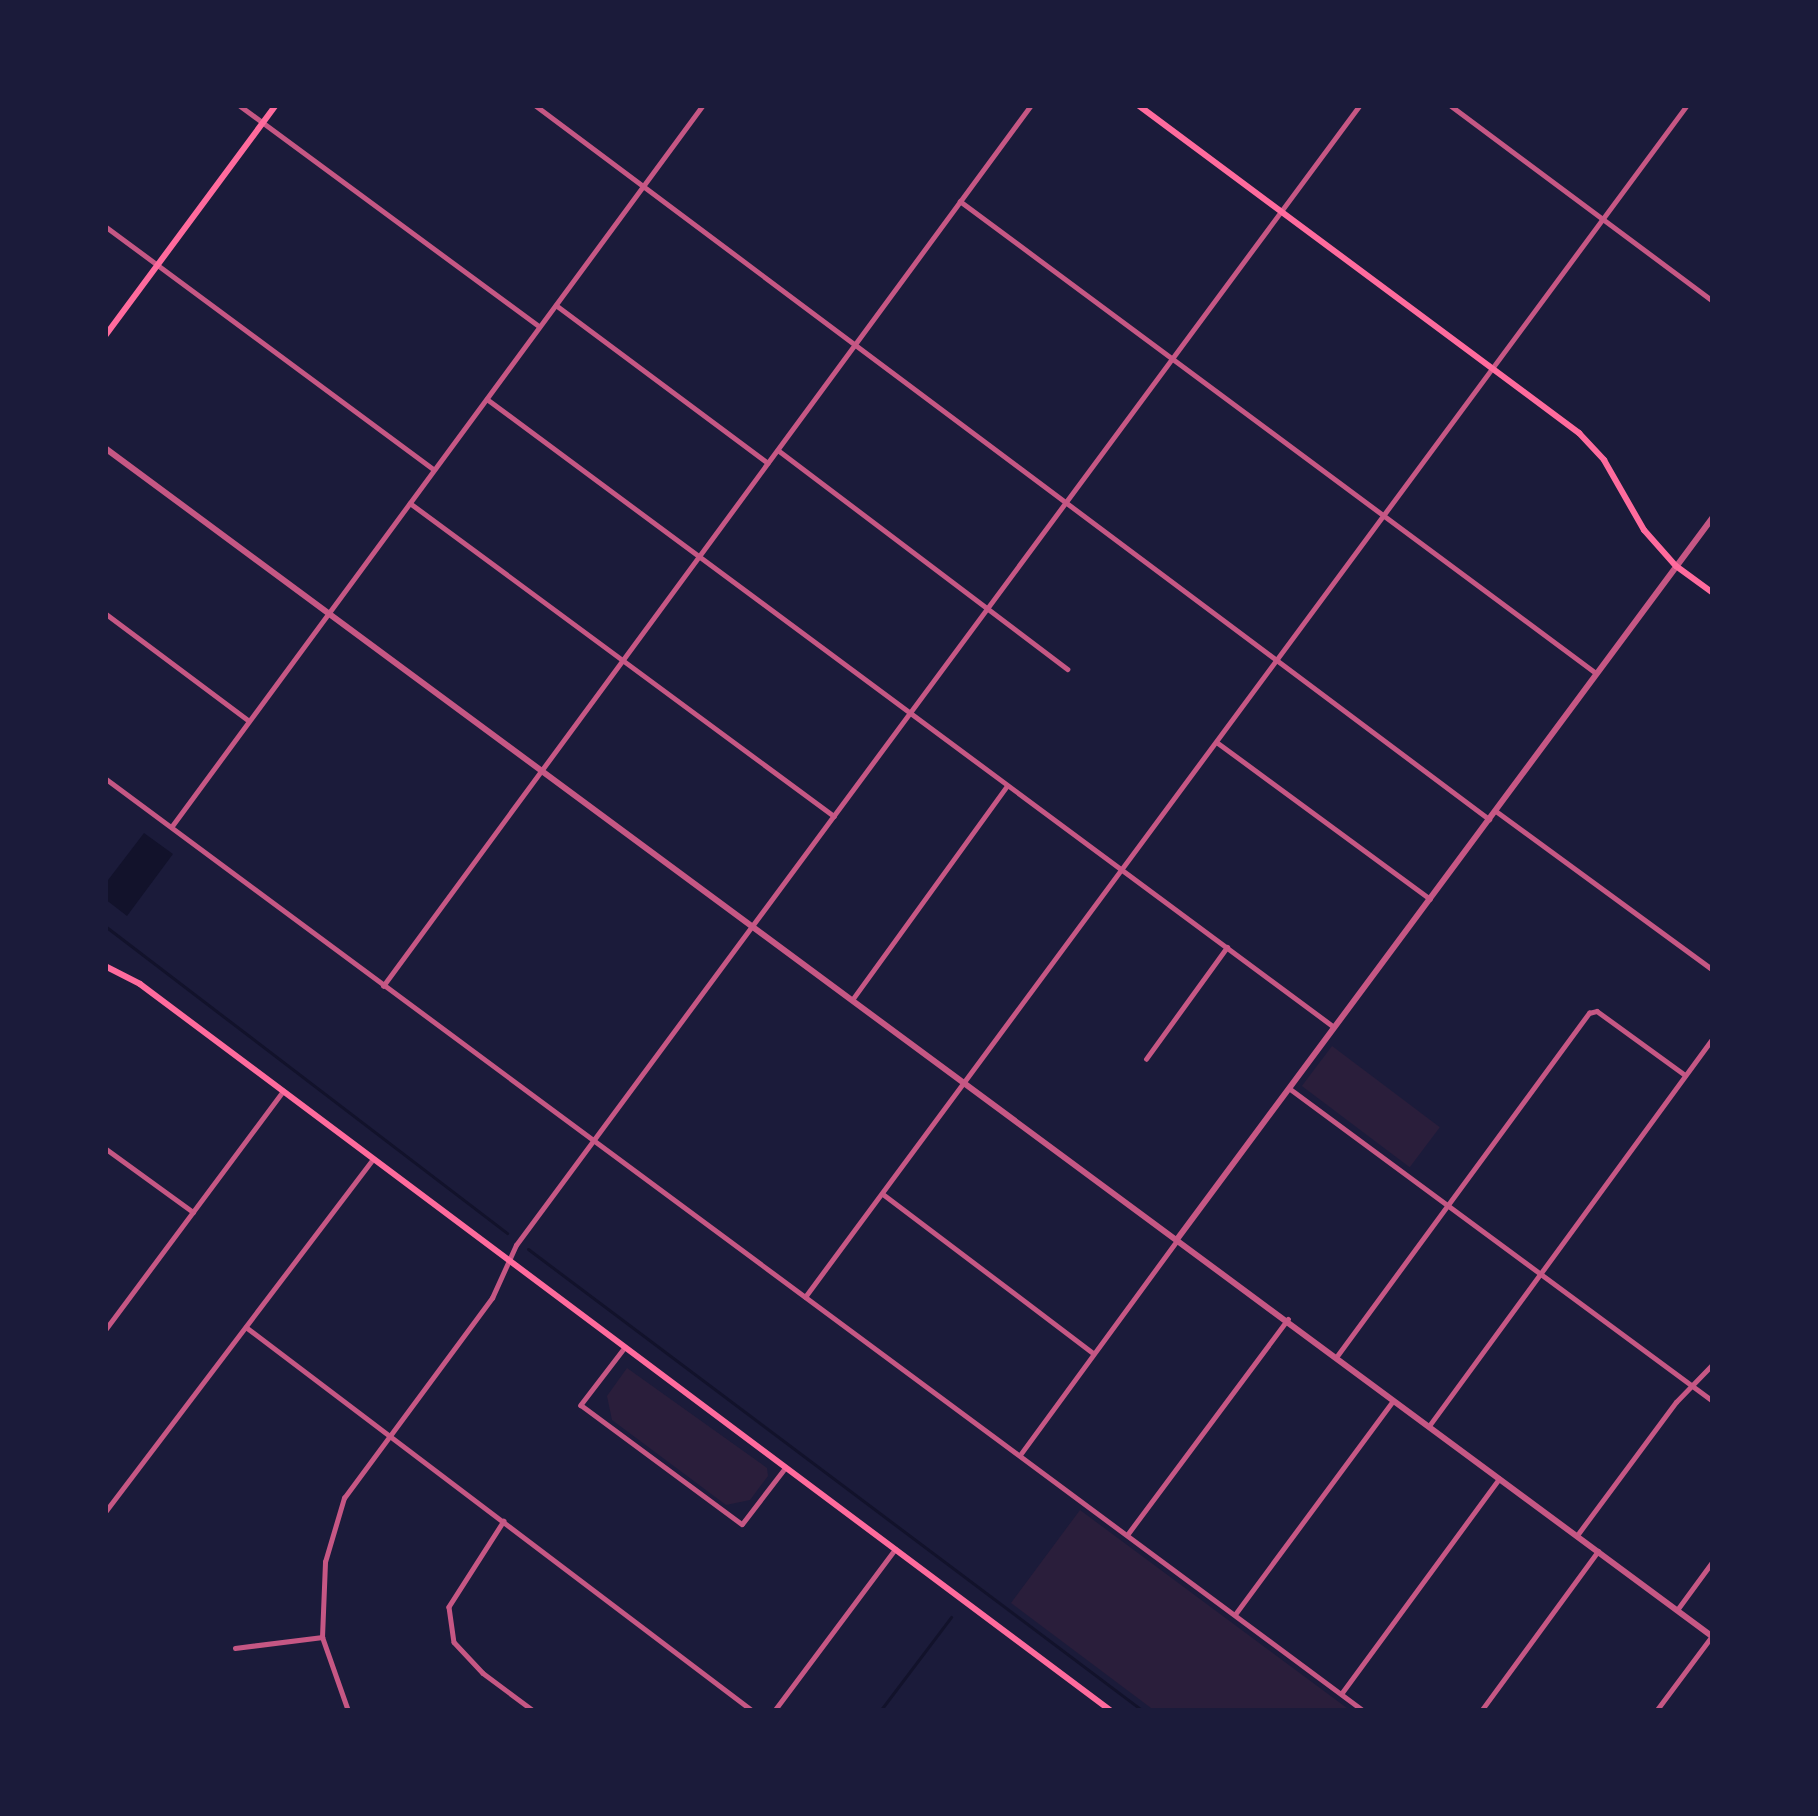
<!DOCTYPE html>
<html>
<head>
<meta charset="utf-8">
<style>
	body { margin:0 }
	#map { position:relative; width:1818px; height:1816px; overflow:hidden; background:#1b1b3a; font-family:"Noto Sans",sans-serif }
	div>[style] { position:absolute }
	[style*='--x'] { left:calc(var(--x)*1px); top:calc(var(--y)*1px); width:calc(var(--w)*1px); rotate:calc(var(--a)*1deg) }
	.green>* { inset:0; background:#2a1e3b; transform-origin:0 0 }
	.water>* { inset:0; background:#12122b }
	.stream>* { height:3px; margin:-1.5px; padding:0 1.5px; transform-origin:1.5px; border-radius:1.5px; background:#12122b }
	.minor>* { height:4.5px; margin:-2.25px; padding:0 2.25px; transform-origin:2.25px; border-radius:2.25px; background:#c65784 }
	.tertiary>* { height:6px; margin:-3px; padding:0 3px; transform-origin:3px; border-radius:3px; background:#c65784 }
	.secondary>* { height:6px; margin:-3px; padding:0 3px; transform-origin:3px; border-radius:3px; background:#ff6b9d }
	span { translate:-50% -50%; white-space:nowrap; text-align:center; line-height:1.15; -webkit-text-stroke:9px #1b1b3a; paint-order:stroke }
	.frame { position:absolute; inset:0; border:108px solid #1b1b3a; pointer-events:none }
</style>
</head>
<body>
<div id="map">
	<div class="green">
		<i style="left:1332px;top:1046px;width:135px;height:50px;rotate:37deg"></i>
		<i style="clip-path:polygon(627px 1368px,767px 1468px,768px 1476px,750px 1500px,726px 1505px,612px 1420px,607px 1396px)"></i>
		<i style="clip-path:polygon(1080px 1510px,1351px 1711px,1155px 1711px,1011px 1603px)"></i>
	</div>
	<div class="water">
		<i style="clip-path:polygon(144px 833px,173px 854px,127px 916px,105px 899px,105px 884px)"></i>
	</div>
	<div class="stream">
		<i style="--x:105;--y:926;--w:506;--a:37.37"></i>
		<i style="--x:528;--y:1249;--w:769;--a:36.91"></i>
		<i style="--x:880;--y:1711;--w:118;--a:-52.9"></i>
	</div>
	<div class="minor">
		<i style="--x:239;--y:105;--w:373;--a:36.4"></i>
		<i style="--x:535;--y:105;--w:1192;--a:36.81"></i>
		<i style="--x:1450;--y:105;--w:328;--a:36.7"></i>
		<i style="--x:960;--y:201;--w:792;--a:36.58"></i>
		<i style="--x:105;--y:226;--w:408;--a:36.5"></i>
		<i style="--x:556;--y:305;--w:264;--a:36.7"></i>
		<i style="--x:487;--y:399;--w:1054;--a:36.55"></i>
		<i style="--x:778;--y:450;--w:363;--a:37.1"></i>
		<i style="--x:410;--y:503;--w:527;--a:36.44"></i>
		<i style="--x:105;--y:613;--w:179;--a:36.8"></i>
		<i style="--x:1218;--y:743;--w:263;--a:36.3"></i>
		<i style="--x:105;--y:778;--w:1567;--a:36.54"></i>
		<i style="--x:1496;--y:811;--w:269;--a:36.2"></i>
		<i style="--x:172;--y:826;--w:895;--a:-53.63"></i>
		<i style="--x:383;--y:986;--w:1094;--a:-53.66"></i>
		<i style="--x:852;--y:1000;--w:264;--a:-54.1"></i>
		<i style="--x:1146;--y:1059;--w:138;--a:-54.1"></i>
		<i style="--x:1289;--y:1088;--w:527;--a:36.44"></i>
		<i style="--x:105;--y:1148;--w:109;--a:36"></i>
		<i style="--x:883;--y:1194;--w:263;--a:37.1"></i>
		<i style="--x:805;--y:1297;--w:1483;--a:-53.5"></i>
		<i style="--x:246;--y:1327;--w:636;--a:37.14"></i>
		<i style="--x:105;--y:1330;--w:298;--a:-53.3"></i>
		<i style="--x:624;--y:1349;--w:71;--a:127.5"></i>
		<i style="--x:581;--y:1405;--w:200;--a:36.5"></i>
		<i style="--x:742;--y:1524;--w:71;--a:-52.5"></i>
		<i style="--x:1337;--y:1356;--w:426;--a:-53.7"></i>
		<i style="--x:1589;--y:1013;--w:8;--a:-14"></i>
		<i style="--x:1597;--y:1011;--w:109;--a:36"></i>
		<i style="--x:1429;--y:1426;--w:481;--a:-53.8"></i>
		<i style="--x:1020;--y:1455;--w:264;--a:-53.8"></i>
		<i style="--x:105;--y:1512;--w:443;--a:-52.8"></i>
		<i style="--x:504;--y:1521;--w:102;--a:122.6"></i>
		<i style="--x:449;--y:1607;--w:35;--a:82"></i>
		<i style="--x:454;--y:1642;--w:42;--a:46.9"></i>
		<i style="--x:483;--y:1673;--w:64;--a:36.7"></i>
		<i style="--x:1578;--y:1534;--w:164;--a:-53.4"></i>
		<i style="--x:1676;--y:1402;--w:53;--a:-45.8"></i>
		<i style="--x:1127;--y:1535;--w:269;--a:-53.3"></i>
		<i style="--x:1677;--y:1610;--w:61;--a:-53.7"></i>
		<i style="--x:1236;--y:1613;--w:264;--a:-53.5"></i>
		<i style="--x:235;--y:1648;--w:88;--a:-7.2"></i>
		<i style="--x:1341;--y:1694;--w:267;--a:-53.7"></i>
		<i style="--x:348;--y:1711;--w:78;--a:-109.4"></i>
		<i style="--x:322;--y:1637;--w:75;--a:-87.7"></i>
		<i style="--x:325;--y:1562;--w:67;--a:-73.5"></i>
		<i style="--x:344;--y:1498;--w:249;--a:-53.5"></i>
		<i style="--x:492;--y:1298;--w:58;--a:-65.6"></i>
		<i style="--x:516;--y:1245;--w:1418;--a:-53.49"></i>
		<i style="--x:774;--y:1711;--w:202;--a:-53.2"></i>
		<i style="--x:1481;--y:1711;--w:198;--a:-53.8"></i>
		<i style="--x:1656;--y:1711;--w:94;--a:-53.3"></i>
	</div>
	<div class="tertiary">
		<i style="--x:105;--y:448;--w:2000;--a:36.48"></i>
		<i style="--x:1178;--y:1238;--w:898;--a:-53.42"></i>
	</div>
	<div class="secondary">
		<i style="--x:1138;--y:105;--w:550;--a:36.64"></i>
		<i style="--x:1579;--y:433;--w:37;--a:47"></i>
		<i style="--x:1604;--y:460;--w:81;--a:60.3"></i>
		<i style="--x:1644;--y:530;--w:48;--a:48.4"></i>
		<i style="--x:1676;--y:566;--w:46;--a:36.1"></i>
		<i style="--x:105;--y:336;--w:287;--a:-53.5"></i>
		<i style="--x:105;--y:966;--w:39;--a:27"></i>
		<i style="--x:140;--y:984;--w:1213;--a:36.82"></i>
	</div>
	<div class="frame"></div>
</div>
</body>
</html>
